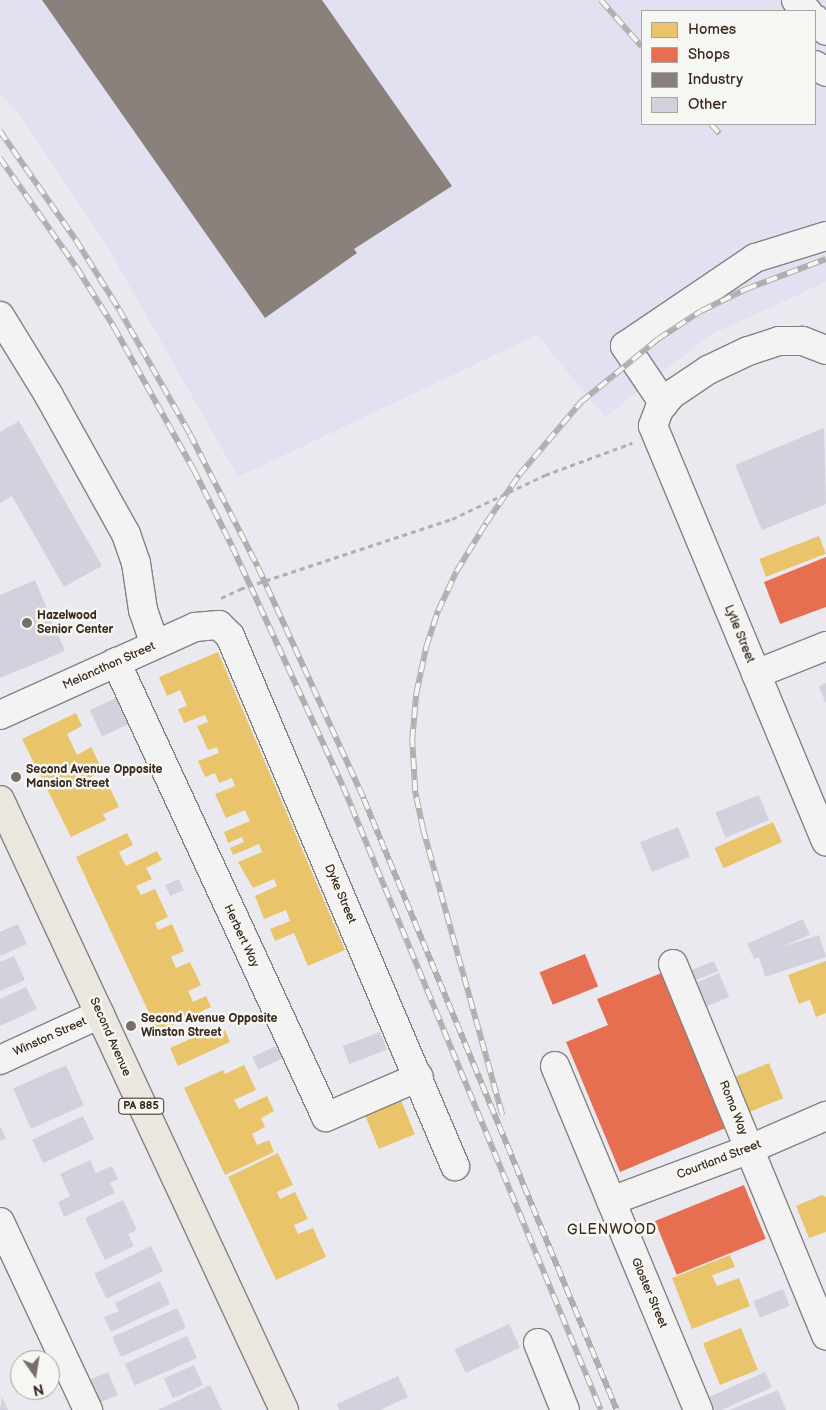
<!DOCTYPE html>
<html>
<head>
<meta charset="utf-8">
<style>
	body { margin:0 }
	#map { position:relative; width:826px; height:1410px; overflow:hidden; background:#eae9f0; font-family:"Balsamiq Sans",sans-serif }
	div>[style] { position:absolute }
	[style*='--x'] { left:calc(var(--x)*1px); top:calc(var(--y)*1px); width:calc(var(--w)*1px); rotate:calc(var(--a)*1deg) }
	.built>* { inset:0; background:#e2e1f2 }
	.homes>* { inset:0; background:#e9c46a; transform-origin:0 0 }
	.shops>* { inset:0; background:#e76f51; transform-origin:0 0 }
	.industry>* { inset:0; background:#8a817c }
	.building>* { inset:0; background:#d3d1dd; transform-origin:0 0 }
	.path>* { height:3px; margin-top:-1.5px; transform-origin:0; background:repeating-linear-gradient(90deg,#b0aeae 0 5px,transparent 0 9px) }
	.roads { filter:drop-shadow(1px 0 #858181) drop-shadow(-1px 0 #858181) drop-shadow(0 1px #858181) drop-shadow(0 -1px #858181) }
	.minor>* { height:28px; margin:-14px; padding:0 14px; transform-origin:14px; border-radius:14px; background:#f3f3f3 }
	.major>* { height:28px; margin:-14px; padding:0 14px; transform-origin:14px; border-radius:14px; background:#ebe6de }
	.rail>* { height:5.5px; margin-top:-2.75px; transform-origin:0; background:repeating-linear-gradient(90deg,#f6f6f2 0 11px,#b0aeae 0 22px); box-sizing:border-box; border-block:1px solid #b0aeae }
	.path-bridge>* { height:3px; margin-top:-1.5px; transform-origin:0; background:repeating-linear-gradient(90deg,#b0aeae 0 5px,transparent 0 9px) }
	.dots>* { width:14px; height:14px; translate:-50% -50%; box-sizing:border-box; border:2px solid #f6f6f2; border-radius:50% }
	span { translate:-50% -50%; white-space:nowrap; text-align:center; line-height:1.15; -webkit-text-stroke:5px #f6f6f2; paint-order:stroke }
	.shield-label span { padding:1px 4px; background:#f6f6f2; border:1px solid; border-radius:4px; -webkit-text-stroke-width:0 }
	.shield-label { font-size:11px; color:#3b2a1e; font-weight:700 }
	.poi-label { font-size:12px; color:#3b2a1e; font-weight:700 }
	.left { translate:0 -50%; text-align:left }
	.street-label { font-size:12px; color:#3b2a1e }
	.neighbourhood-label { font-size:14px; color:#3b2a1e; letter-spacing:1px }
	.legend { position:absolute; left:641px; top:10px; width:175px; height:115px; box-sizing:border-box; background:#f6f6f2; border:1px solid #aba49d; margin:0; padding:6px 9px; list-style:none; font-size:15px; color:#3b2a1e }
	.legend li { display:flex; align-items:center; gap:10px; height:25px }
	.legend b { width:25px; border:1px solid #aba49d }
	.north { position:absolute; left:10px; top:1350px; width:50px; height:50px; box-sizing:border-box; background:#f6f6f2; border:1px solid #aba49d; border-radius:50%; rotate:167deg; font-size:14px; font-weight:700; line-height:20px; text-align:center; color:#3b2a1e }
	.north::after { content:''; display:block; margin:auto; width:18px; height:22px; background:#786d68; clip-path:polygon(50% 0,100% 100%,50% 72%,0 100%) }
</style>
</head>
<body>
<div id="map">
	<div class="built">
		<i style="clip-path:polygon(evenodd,0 0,826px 0,826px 282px,710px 335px,605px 417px,537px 335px,238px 477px,108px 248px,21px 117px,0 93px,0 0,642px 11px,815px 11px,815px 124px,642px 124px,642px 11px)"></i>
	</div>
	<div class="homes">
		<i style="left:819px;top:536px;width:19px;height:64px;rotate:69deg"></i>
		<i style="clip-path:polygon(218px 652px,345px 950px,308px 966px,294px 933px,275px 941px,270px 929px,290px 921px,286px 910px,264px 919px,255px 896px,277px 886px,274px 879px,253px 888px,238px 862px,262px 852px,259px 844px,233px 855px,230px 848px,244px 842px,242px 837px,228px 843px,224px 832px,250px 821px,245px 810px,226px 818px,215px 794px,235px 786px,232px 778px,219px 783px,215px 773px,205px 777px,198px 761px,219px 753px,217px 747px,208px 750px,197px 726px,208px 722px,205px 715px,184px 723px,178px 709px,187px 706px,180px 690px,167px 696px,159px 677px)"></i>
		<i style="clip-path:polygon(76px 713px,82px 726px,67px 734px,77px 755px,91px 747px,103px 771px,87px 779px,93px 789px,107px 782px,119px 807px,103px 814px,106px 820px,71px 837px,22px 739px)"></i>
		<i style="left:773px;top:822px;width:22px;height:64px;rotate:66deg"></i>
		<i style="clip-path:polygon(127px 833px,133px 845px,119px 852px,126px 866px,157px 851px,162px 860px,146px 868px,152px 879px,136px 886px,141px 895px,155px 889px,168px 917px,155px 923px,158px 930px,172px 924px,184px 951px,171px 957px,176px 968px,190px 962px,201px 985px,188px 991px,193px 1002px,206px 996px,211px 1007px,158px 1032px,76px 857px)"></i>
		<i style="clip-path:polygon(826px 961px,826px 1013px,816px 1017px,810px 1000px,799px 1004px,788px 975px)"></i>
		<i style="clip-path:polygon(225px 1030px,230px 1042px,178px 1066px,170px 1048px,206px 1032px,208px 1037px)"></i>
		<i style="left:769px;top:1063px;width:38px;height:38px;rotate:68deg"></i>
		<i style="clip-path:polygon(244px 1065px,256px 1090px,234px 1100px,239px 1109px,267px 1096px,274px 1111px,261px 1118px,265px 1127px,252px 1134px,257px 1145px,269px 1140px,274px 1152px,225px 1175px,184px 1088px,223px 1070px,225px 1074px)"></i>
		<i style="left:401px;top:1100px;width:37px;height:39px;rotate:68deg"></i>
		<i style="clip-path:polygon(278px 1153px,293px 1185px,277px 1192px,280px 1199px,295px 1192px,308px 1219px,294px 1225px,298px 1234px,313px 1228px,326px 1257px,276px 1280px,228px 1177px)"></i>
		<i style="clip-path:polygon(822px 1195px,826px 1197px,826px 1232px,809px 1238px,796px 1206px)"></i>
		<i style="clip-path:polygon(730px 1255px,735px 1267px,712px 1275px,717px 1286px,739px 1278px,750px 1306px,692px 1329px,672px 1278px)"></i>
		<i style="left:741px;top:1328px;width:45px;height:41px;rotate:68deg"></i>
	</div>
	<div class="shops">
		<i style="clip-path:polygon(826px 557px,826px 607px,780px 624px,764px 582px)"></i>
		<i style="left:585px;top:954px;width:35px;height:49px;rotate:68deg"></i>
		<i style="clip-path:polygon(664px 972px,728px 1127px,620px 1172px,566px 1042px,608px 1025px,597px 999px)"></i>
		<i style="left:744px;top:1185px;width:58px;height:96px;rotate:68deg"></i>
	</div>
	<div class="industry">
		<i style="clip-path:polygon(42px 0,322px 0,452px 186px,354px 249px,357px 253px,265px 318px)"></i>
	</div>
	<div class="building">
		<i style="clip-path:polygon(19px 421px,102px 566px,64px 587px,12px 496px,0 503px,0 432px)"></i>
		<i style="clip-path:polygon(824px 428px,826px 504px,762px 530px,735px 465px)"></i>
		<i style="clip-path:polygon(35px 580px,65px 651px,0 678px,0 595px)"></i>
		<i style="clip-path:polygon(826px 683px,826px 704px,819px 686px)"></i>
		<i style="left:116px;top:698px;width:29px;height:29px;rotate:65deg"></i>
		<i style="left:759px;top:795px;width:27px;height:47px;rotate:68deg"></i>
		<i style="left:678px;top:827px;width:32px;height:41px;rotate:68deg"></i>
		<i style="left:179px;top:879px;width:12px;height:15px;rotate:66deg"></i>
		<i style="left:803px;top:919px;width:17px;height:61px;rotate:66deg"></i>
		<i style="clip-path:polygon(18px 924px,27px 944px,0 956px,0 932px)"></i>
		<i style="left:819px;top:935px;width:23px;height:64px;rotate:72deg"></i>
		<i style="clip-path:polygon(14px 956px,25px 980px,0 991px,0 962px)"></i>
		<i style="left:714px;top:961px;width:11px;height:27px;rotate:68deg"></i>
		<i style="left:719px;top:973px;width:26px;height:27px;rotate:67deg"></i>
		<i style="clip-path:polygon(26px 987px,37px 1009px,0 1026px,0 999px)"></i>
		<i style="left:380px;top:1032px;width:19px;height:40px;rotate:69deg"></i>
		<i style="left:276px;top:1046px;width:14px;height:26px;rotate:65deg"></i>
		<i style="left:66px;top:1065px;width:44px;height:58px;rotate:66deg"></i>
		<i style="left:83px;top:1116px;width:26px;height:56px;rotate:65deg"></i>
		<i style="clip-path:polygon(0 1126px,6px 1138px,0 1141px)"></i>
		<i style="clip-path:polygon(90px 1160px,96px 1173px,112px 1166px,118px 1179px,110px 1183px,115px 1193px,64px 1217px,58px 1202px,70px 1196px,60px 1174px)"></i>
		<i style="clip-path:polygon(123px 1200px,137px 1230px,128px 1234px,134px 1246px,105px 1260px,85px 1218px)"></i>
		<i style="left:151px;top:1246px;width:28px;height:63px;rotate:64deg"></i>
		<i style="clip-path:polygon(160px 1281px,170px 1304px,111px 1332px,104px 1317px,119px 1311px,115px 1303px)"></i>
		<i style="left:783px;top:1289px;width:18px;height:32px;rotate:68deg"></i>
		<i style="left:177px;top:1308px;width:22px;height:71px;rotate:66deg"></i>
		<i style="left:509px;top:1324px;width:26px;height:60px;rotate:65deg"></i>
		<i style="left:187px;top:1336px;width:24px;height:68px;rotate:66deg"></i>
		<i style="left:194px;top:1365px;width:22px;height:33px;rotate:66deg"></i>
		<i style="left:108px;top:1372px;width:25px;height:20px;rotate:67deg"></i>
		<i style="left:765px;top:1372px;width:17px;height:61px;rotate:66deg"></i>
		<i style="clip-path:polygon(398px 1376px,408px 1397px,380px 1410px,339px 1410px,337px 1404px)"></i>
		<i style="clip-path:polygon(210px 1385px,222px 1410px,158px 1410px)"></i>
		<i style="clip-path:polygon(778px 1390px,786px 1410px,729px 1410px)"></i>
		<i style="clip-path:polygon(2px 1397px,8px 1410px,0 1410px)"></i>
	</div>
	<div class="path">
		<i style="--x:545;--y:475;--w:93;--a:-20.2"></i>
		<i style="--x:221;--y:598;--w:21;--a:-25"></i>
	</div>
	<div class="roads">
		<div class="minor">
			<i style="--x:796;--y:0;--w:16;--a:45"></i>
			<i style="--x:815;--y:19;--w:16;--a:47"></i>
			<i style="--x:815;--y:65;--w:13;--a:32"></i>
			<i style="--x:0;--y:316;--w:92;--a:58.4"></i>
			<i style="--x:48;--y:394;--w:160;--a:60.9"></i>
			<i style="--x:126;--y:534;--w:31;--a:71"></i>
			<i style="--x:136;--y:563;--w:48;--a:81.5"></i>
			<i style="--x:143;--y:610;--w:36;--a:71"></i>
			<i style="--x:826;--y:350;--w:26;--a:-159"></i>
			<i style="--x:802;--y:341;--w:23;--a:180"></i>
			<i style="--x:779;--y:341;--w:33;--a:162"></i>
			<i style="--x:748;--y:351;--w:44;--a:154.6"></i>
			<i style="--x:708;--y:370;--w:45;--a:146"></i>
			<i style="--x:671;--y:395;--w:19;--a:129"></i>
			<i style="--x:659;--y:410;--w:17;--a:111"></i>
			<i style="--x:653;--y:426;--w:450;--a:67.4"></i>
			<i style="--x:664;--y:404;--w:70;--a:-123.9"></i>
			<i style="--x:625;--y:346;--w:157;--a:-34.1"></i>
			<i style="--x:755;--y:258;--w:74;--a:-17.2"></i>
			<i style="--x:116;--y:662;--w:501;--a:65.22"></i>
			<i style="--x:326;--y:1117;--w:101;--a:-23.3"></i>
			<i style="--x:756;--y:674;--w:75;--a:-21.8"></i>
			<i style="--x:0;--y:715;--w:214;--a:-24.3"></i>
			<i style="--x:195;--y:627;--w:24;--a:-5"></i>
			<i style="--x:219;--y:625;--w:16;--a:45"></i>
			<i style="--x:230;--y:636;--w:576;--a:67"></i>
			<i style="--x:673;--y:964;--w:402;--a:67.6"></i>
			<i style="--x:0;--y:1060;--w:110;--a:-24.7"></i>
			<i style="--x:555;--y:1066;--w:373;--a:67.4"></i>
			<i style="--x:611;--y:1201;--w:148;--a:-20.5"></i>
			<i style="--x:750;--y:1149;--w:83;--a:-23.5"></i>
			<i style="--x:0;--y:1222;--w:208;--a:64.9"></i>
			<i style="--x:538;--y:1343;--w:72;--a:68.1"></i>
		</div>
		<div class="major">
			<i style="--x:0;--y:800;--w:673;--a:65.03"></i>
		</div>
	</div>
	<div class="rail">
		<i style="--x:601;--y:0;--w:62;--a:48.9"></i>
		<i style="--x:711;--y:124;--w:13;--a:48"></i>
		<i style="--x:0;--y:131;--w:133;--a:55.1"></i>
		<i style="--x:76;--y:240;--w:81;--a:58.1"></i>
		<i style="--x:119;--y:309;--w:144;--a:60.4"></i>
		<i style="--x:190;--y:434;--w:149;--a:62.9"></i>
		<i style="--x:258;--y:567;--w:255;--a:65.4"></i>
		<i style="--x:364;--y:799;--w:661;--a:67.51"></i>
		<i style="--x:0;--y:158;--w:134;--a:55"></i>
		<i style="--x:77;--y:268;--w:70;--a:57.9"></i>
		<i style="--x:114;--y:327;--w:164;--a:60.8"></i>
		<i style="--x:194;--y:470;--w:85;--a:63.4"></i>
		<i style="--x:232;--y:546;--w:264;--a:65.2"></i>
		<i style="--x:343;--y:786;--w:675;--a:67.54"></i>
		<i style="--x:502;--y:1115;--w:296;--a:-105.5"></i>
		<i style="--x:423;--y:830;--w:40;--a:-102"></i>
		<i style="--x:415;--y:791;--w:51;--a:-93.4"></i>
		<i style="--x:412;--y:740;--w:46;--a:-85"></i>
		<i style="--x:416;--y:694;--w:48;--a:-78"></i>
		<i style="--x:426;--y:647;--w:38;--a:-72"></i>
		<i style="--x:438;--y:611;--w:43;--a:-65.2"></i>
		<i style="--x:456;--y:572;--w:57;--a:-58.5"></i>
		<i style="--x:486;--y:523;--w:58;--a:-55.5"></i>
		<i style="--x:519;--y:475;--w:96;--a:-49.7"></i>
		<i style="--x:581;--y:402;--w:99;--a:-39.3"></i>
		<i style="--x:658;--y:339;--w:51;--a:-33.1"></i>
		<i style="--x:701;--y:311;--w:50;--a:-26.1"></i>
		<i style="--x:746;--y:289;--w:85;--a:-20.6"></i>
	</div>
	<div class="path-bridge">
		<i style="--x:240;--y:589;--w:223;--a:-18.3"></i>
		<i style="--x:452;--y:519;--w:103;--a:-25.3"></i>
	</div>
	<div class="dots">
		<i style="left:27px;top:623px;background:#786d68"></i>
		<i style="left:16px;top:777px;background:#786d68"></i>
		<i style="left:131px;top:1026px;background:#786d68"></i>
	</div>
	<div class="shield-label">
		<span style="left:141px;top:1106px">PA 885</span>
	</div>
	<div class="poi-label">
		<span class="left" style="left:37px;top:623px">Hazelwood<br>Senior Center</span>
		<span class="left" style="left:26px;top:777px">Second Avenue Opposite<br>Mansion Street</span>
		<span class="left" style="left:141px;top:1026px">Second Avenue Opposite<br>Winston Street</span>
	</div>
	<div class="street-label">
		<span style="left:739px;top:634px;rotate:68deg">Lytle Street</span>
		<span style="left:109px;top:666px;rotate:-24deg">Melancthon Street</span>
		<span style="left:340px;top:894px;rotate:67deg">Dyke Street</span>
		<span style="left:241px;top:936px;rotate:65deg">Herbert Way</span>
		<span style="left:50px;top:1037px;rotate:-24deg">Winston Street</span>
		<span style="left:110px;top:1037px;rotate:66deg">Second Avenue</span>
		<span style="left:733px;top:1108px;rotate:68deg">Roma Way</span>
		<span style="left:719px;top:1160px;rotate:-21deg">Courtland Street</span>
		<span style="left:649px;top:1293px;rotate:67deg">Gloster Street</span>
	</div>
	<div class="neighbourhood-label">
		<span style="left:612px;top:1230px">GLENWOOD</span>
	</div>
	<ul class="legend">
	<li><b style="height:14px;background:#e9c46a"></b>Homes</li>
	<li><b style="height:14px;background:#e76f51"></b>Shops</li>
	<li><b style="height:14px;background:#8a817c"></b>Industry</li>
	<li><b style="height:14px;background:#d3d1dd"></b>Other</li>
	</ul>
	<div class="north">N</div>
</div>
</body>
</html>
